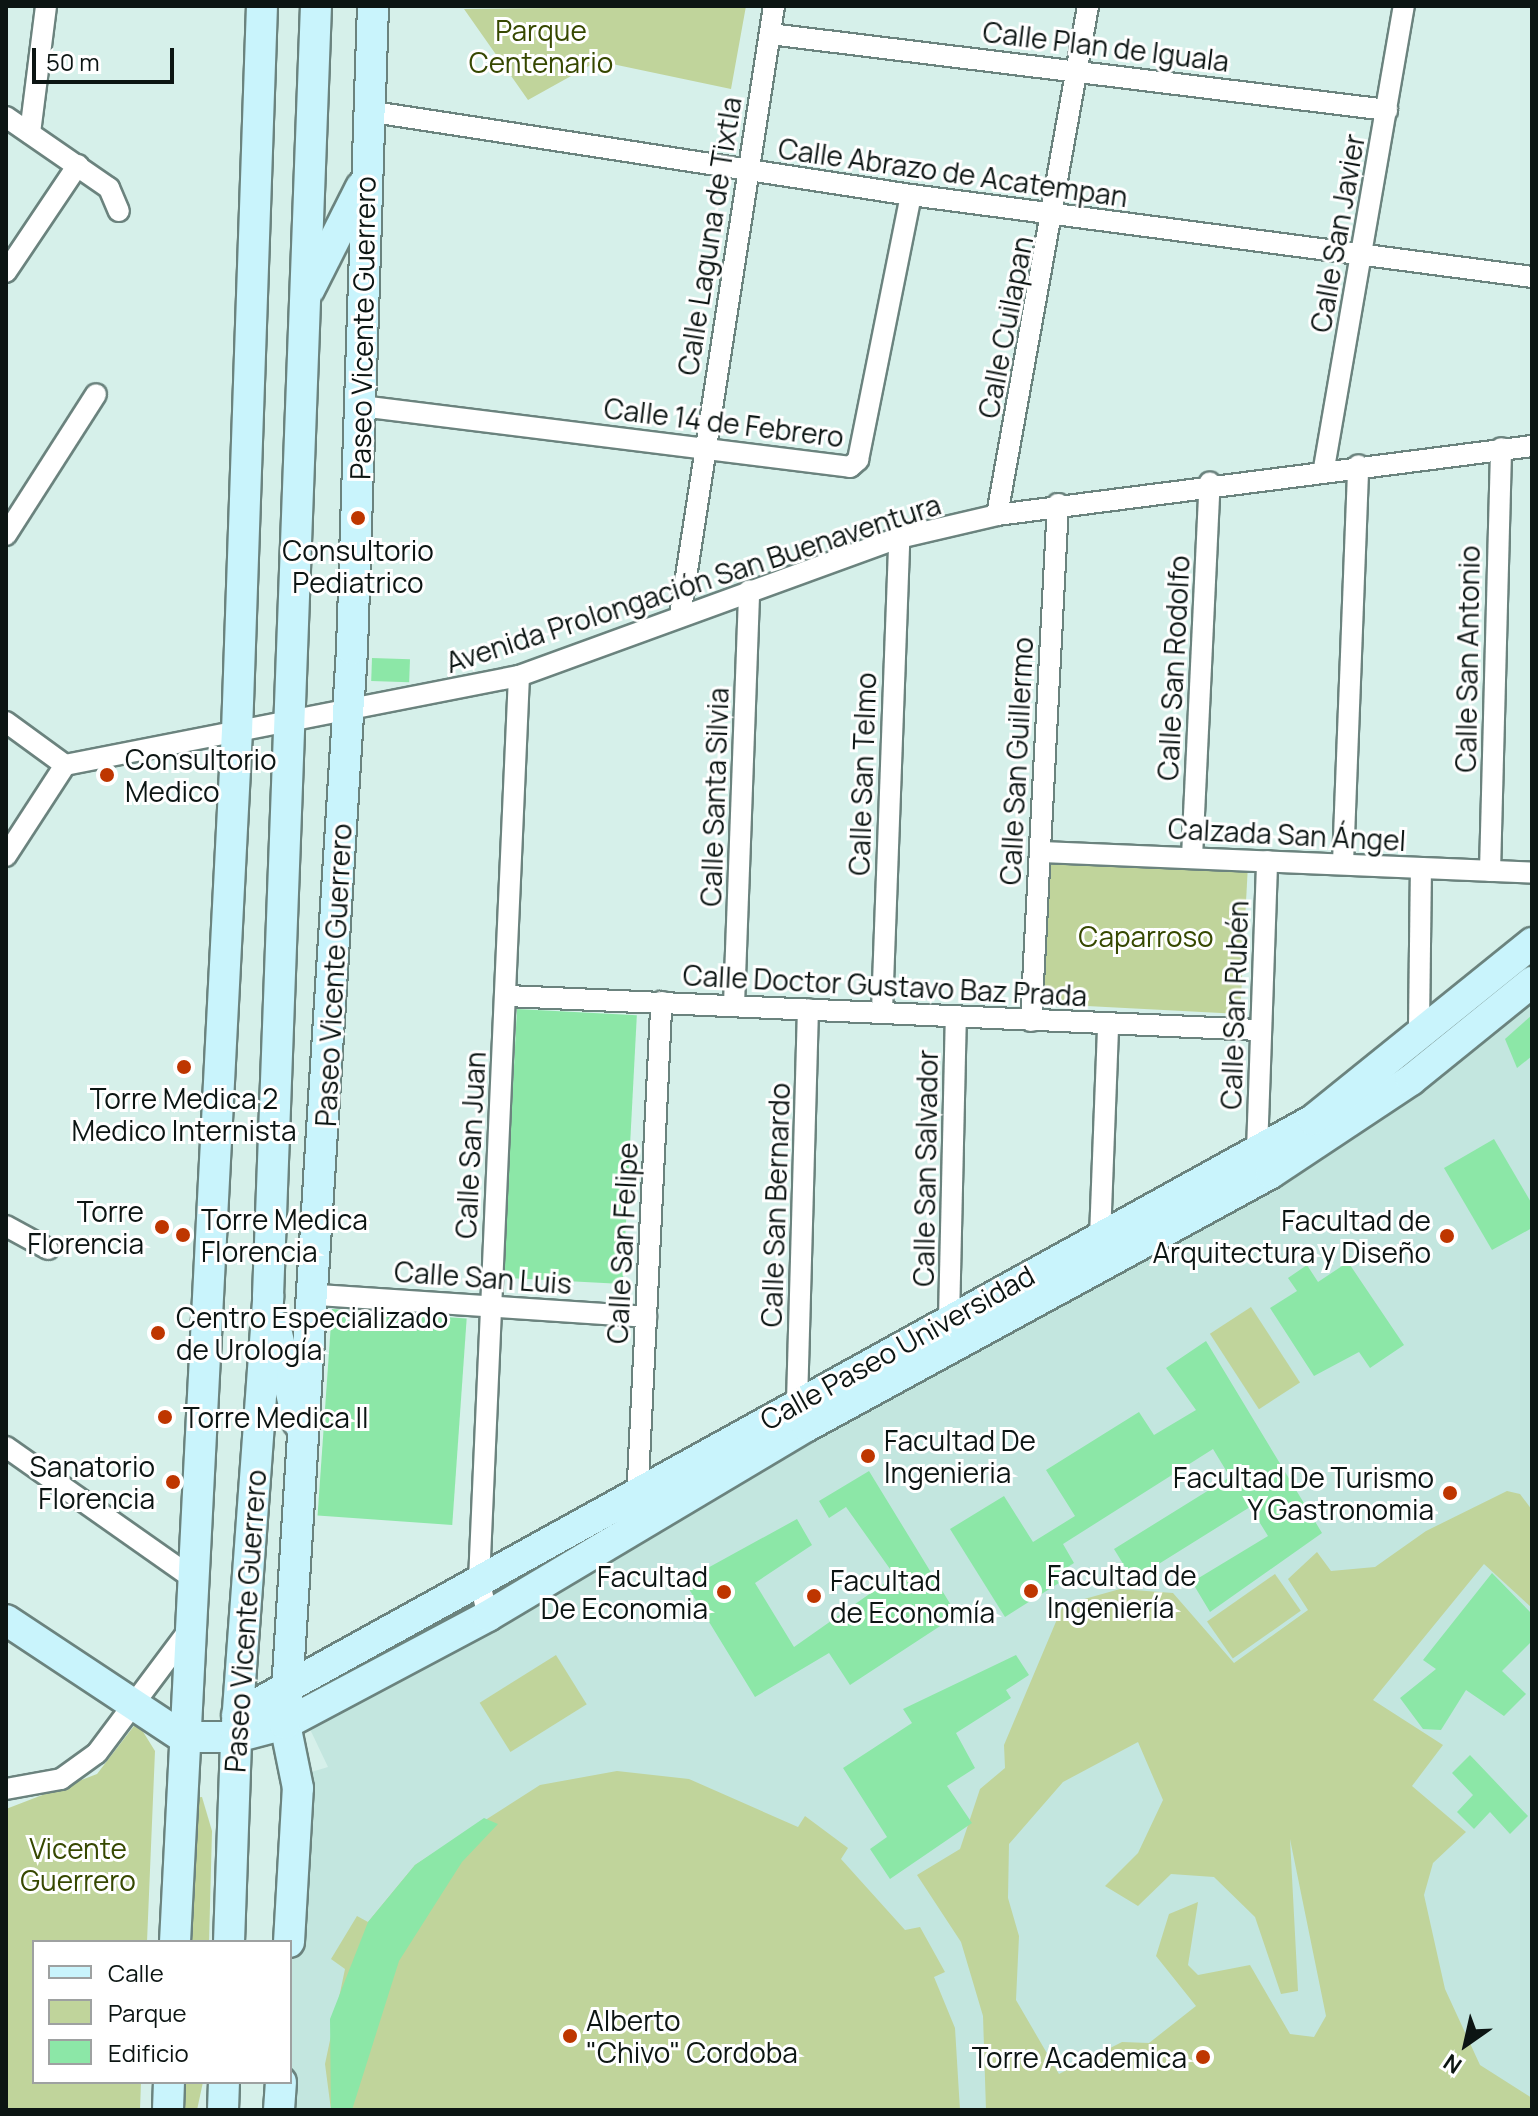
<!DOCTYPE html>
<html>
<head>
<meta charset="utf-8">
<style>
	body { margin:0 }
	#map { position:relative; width:1538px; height:2116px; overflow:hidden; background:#d6f0ea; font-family:Manrope,sans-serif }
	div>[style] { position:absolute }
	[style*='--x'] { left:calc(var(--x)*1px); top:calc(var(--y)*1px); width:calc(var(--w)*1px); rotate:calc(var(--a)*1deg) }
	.built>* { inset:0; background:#c3e6df }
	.green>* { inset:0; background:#c0d49b; transform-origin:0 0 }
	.building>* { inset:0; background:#8ce7a7; transform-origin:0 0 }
	.roads { filter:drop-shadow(2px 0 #6b837e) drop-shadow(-2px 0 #6b837e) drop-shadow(0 2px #6b837e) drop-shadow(0 -2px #6b837e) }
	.street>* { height:20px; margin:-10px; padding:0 10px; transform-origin:10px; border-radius:10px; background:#fff }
	.secondary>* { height:30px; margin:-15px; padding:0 15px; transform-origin:15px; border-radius:15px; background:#c9f4fc }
	.dots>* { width:22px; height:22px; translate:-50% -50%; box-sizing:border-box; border:4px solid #fff; border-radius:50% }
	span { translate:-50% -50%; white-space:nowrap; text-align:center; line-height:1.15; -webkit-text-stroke:6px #fff; paint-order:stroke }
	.park-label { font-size:28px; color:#364800 }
	.street-label { font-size:28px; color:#0c1513 }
	.poi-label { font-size:28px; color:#0c1513 }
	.left { translate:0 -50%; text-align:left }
	.right { translate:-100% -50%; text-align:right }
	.frame { position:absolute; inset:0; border:8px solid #0c1513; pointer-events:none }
	.legend { position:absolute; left:32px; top:1940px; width:260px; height:144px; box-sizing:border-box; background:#fff; border:2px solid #9ea1a1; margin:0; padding:10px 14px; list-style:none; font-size:24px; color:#0c1513 }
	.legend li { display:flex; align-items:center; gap:16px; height:40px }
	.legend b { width:40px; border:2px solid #9ea1a1 }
	.north { position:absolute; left:1426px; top:2004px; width:80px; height:80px; -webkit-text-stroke:6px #fff; paint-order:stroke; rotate:214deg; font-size:22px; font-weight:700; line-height:32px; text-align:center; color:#0c1513 }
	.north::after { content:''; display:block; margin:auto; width:28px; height:36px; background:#0c1513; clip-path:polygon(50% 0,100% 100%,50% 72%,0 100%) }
	.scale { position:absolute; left:32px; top:48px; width:142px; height:36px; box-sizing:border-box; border:4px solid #0c1513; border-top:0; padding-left:10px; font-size:24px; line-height:28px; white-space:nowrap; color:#0c1513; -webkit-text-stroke:6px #fff; paint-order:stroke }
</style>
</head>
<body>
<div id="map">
	<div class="built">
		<i style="clip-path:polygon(1532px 992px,1532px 2110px,286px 2110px,298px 1776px,328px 1767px,308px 1725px)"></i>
	</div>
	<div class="green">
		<i style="clip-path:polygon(746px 6px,731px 89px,598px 61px,528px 100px,464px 9px)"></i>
		<i style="left:1051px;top:859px;width:197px;height:145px;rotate:3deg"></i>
		<i style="left:1251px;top:1307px;width:90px;height:49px;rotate:57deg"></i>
		<i style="clip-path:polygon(evenodd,1507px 1491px,1520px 1494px,1532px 1510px,1532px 1608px,1484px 1564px,1373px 1700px,1443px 1745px,1412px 1786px,1466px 1832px,1433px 1863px,1424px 1895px,1445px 1989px,1480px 2065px,1532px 2098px,1532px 2110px,986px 2110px,983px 2016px,961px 1942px,917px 1875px,960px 1849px,980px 1789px,1005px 1768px,1004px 1745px,1063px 1605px,1120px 1589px,1173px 1593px,1234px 1663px,1308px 1610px,1288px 1579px,1317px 1552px,1331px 1571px,1375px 1567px,1426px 1531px,1507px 1491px,1138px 1742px,1163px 1800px,1138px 1853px,1105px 1886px,1138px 1906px,1171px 1874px,1214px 1877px,1255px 1917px,1281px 1994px,1298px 1991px,1290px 1839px,1326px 2016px,1314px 2037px,1290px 2034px,1250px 1965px,1198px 1975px,1188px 1965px,1198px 1902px,1169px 1914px,1156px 1956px,1196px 2006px,1149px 2043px,1122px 2042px,1059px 2074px,1016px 2000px,1019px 1936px,1008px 1898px,1009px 1844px,1063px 1782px,1138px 1742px)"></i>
		<i style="left:1275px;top:1574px;width:45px;height:83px;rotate:55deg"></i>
		<i style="left:556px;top:1655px;width:58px;height:90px;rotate:58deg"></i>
		<i style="clip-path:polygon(137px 1722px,155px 1751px,147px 1942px,34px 1942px,34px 2082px,141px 2082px,140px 2110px,6px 2110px,6px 1809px,97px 1774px)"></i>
		<i style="clip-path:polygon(617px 1771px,689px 1779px,798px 1827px,805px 1816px,848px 1848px,841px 1859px,905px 1930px,920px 1927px,945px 1972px,934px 1977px,955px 2028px,960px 2110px,331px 2110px,325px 2064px,345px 1969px,331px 1959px,357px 1916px,368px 1922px,415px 1865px,540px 1785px)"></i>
		<i style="clip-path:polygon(202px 1797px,212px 1831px,209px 1942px,184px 1942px,192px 1798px)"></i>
		<i style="clip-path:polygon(177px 2082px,203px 2082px,197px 2110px,176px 2110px)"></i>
	</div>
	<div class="building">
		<i style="left:372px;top:658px;width:38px;height:23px;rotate:2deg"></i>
		<i style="left:517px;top:1009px;width:120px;height:269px;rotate:3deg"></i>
		<i style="clip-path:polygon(1532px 1015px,1532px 1056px,1517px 1068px,1505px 1039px)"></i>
		<i style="clip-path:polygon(1494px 1139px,1532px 1204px,1532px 1228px,1492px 1250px,1444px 1168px)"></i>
		<i style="clip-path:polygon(1348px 1262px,1404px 1345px,1370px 1368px,1359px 1352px,1314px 1376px,1270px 1308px,1297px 1291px,1288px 1278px,1307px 1265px,1318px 1282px)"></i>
		<i style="left:332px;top:1309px;width:135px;height:207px;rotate:4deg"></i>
		<i style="clip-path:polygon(1206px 1341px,1322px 1533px,1210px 1612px,1192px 1582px,1268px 1536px,1250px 1507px,1133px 1580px,1114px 1549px,1230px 1477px,1213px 1449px,1063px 1544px,1074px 1563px,1054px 1576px,1059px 1583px,1005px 1617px,950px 1529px,1004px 1496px,1033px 1542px,1075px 1516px,1046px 1470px,1139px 1412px,1154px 1435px,1196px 1410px,1166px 1368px)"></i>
		<i style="clip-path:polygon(869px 1471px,957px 1615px,850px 1685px,829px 1653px,755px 1697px,684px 1581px,797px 1519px,812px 1545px,755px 1583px,794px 1647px,895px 1576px,846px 1507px,829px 1518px,819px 1501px)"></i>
		<i style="clip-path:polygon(1492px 1573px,1532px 1614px,1532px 1641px,1502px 1671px,1526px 1694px,1504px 1716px,1466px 1690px,1441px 1730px,1423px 1729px,1400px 1698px,1436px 1669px,1423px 1660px)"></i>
		<i style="clip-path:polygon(1016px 1655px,1029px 1675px,1006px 1690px,1011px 1698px,956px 1733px,975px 1768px,947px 1786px,972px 1823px,890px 1879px,870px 1849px,887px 1837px,843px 1768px,912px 1723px,903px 1709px)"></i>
		<i style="clip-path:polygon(1470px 1755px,1528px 1816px,1510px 1834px,1490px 1812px,1474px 1829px,1457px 1812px,1473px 1795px,1452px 1773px)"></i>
		<i style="clip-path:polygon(484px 1818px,498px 1824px,462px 1862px,399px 1961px,352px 2110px,331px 2110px,330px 2019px,368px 1922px,415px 1865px)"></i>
	</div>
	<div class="roads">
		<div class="street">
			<i style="--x:770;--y:34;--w:622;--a:7.02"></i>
			<i style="--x:367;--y:111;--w:550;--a:8.78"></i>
			<i style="--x:911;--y:195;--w:626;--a:7.52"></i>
			<i style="--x:6;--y:117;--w:125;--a:34.6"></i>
			<i style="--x:109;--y:188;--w:25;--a:67"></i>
			<i style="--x:30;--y:133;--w:128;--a:-82.8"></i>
			<i style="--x:6;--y:272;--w:129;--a:-56.1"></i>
			<i style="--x:361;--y:406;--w:493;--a:7.1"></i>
			<i style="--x:850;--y:467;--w:11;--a:-41"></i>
			<i style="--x:858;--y:460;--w:270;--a:-78.7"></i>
			<i style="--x:1324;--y:468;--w:469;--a:-80.2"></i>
			<i style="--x:997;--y:515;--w:517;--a:-79.86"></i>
			<i style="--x:6;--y:535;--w:167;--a:-57.4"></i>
			<i style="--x:680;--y:616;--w:617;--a:-81.24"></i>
			<i style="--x:6;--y:722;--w:73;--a:36.1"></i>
			<i style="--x:65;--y:765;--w:463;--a:-11.1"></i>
			<i style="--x:519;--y:676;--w:404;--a:-20"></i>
			<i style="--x:899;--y:538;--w:101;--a:-13.2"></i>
			<i style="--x:997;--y:515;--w:539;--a:-7.35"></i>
			<i style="--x:1040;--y:852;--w:492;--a:2.4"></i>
			<i style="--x:6;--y:856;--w:108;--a:-57"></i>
			<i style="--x:1192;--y:857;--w:375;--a:-87.3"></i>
			<i style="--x:1343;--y:863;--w:398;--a:-87.8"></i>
			<i style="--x:1490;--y:871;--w:423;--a:-88.5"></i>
			<i style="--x:507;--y:996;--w:754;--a:2.59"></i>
			<i style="--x:734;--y:1005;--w:415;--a:-87.9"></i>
			<i style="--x:882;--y:1011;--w:473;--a:-87.9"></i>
			<i style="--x:1031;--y:1021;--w:518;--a:-87.01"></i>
			<i style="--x:1419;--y:1027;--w:159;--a:-89.3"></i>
			<i style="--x:1257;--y:1151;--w:290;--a:-88"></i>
			<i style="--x:6;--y:1226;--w:48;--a:28.7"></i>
			<i style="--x:1100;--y:1237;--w:213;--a:-87.8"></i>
			<i style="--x:317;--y:1295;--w:330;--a:3.8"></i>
			<i style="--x:949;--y:1319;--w:301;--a:-88.7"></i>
			<i style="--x:797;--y:1402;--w:393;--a:-88.4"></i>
			<i style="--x:6;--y:1447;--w:226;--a:35.1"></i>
			<i style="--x:637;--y:1501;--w:500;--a:-87.2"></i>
			<i style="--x:488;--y:1616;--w:36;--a:-104"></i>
			<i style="--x:479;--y:1581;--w:906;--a:-87.47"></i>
			<i style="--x:6;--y:1789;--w:56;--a:-10.3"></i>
			<i style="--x:61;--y:1779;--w:44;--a:-35.8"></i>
			<i style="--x:97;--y:1753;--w:154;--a:-53.2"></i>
		</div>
		<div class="secondary">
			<i style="--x:309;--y:290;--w:115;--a:-63.2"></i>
			<i style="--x:275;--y:1325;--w:100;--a:76.7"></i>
			<i style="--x:6;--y:1620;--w:212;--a:33.5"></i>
			<i style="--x:183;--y:1737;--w:53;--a:0"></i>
			<i style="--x:236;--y:1737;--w:51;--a:-14.9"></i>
			<i style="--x:285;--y:1724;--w:230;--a:-28"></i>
			<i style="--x:488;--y:1616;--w:371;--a:-30.8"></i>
			<i style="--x:807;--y:1426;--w:528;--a:-28.6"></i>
			<i style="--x:1271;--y:1173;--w:168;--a:-33.6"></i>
			<i style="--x:1411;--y:1080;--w:156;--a:-39"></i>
			<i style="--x:237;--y:1715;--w:1230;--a:-28.94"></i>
			<i style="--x:1313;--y:1120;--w:282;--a:-38.9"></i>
			<i style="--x:175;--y:1942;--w:1212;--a:-87.07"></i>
			<i style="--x:237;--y:732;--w:726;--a:-88.03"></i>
			<i style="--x:229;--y:1942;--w:205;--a:-88"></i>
			<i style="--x:236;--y:1737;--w:442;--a:-85.8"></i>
			<i style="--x:268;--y:1296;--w:1291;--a:-87.87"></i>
			<i style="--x:289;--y:1942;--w:154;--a:-86.7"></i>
			<i style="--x:298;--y:1788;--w:65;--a:-101.5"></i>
			<i style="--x:285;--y:1724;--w:1077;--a:-86.43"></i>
			<i style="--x:352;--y:649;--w:643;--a:-88.13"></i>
			<i style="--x:168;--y:2110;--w:28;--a:-88"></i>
			<i style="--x:223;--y:2110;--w:28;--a:-88"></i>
			<i style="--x:279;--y:2110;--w:28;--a:-86"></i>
		</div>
	</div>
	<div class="dots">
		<i style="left:358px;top:518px;background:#be3600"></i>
		<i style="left:107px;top:775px;background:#be3600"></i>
		<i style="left:184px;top:1067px;background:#be3600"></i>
		<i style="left:162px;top:1227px;background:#be3600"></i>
		<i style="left:183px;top:1235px;background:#be3600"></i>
		<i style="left:1447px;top:1236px;background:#be3600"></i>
		<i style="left:158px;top:1333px;background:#be3600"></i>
		<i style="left:165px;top:1417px;background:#be3600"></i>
		<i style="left:868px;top:1456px;background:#be3600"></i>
		<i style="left:173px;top:1482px;background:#be3600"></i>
		<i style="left:1450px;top:1493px;background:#be3600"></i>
		<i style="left:1031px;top:1591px;background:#be3600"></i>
		<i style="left:724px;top:1592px;background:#be3600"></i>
		<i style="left:814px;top:1596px;background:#be3600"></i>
		<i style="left:570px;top:2036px;background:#be3600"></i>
		<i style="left:1203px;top:2057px;background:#be3600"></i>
	</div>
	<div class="park-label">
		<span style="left:541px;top:46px">Parque<br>Centenario</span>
		<span style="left:1146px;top:936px">Caparroso</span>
		<span style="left:78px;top:1864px">Vicente<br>Guerrero</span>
	</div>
	<div class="street-label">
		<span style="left:1106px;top:46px;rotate:7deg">Calle Plan de Iguala</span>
		<span style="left:953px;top:172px;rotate:8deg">Calle Abrazo de Acatempan</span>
		<span style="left:1337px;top:233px;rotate:-80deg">Calle San Javier</span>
		<span style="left:709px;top:236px;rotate:-81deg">Calle Laguna de Tixtla</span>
		<span style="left:1005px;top:327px;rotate:-79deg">Calle Cuilapan</span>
		<span style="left:362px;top:328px;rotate:-89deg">Paseo Vicente Guerrero</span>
		<span style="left:724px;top:422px;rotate:7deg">Calle 14 de Febrero</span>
		<span style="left:693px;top:583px;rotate:-18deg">Avenida Prolongación San Buenaventura</span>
		<span style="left:1467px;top:659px;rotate:-89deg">Calle San Antonio</span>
		<span style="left:1173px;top:668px;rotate:-87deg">Calle San Rodolfo</span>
		<span style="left:1016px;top:761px;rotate:-87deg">Calle San Guillermo</span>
		<span style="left:862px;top:774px;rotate:-88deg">Calle San Telmo</span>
		<span style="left:714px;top:797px;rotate:-88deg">Calle Santa Silvia</span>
		<span style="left:1287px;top:834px;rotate:3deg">Calzada San Ángel</span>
		<span style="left:333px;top:975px;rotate:-87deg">Paseo Vicente Guerrero</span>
		<span style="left:885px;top:985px;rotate:3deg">Calle Doctor Gustavo Baz Prada</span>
		<span style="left:1234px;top:1005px;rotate:-88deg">Calle San Rubén</span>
		<span style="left:470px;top:1145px;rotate:-87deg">Calle San Juan</span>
		<span style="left:925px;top:1168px;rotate:-89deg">Calle San Salvador</span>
		<span style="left:775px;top:1205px;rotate:-88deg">Calle San Bernardo</span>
		<span style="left:622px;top:1243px;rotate:-87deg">Calle San Felipe</span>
		<span style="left:483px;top:1277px;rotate:4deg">Calle San Luis</span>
		<span style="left:897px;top:1347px;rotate:-29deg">Calle Paseo Universidad</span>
		<span style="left:245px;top:1621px;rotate:-86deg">Paseo Vicente Guerrero</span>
	</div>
	<div class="poi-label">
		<span style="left:358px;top:566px">Consultorio<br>Pediatrico</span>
		<span class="left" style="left:125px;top:775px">Consultorio<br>Medico</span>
		<span style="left:184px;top:1114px">Torre Medica 2<br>Medico Internista</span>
		<span class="right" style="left:144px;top:1227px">Torre<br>Florencia</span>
		<span class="left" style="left:201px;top:1235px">Torre Medica<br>Florencia</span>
		<span class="right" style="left:1431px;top:1236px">Facultad de<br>Arquitectura y Diseño</span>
		<span class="left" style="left:176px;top:1333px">Centro Especializado<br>de Urología</span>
		<span class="left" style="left:183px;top:1417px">Torre Medica II</span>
		<span class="left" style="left:884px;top:1456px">Facultad De<br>Ingenieria</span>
		<span class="right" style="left:155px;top:1482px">Sanatorio<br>Florencia</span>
		<span class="right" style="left:1434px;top:1493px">Facultad De Turismo<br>Y Gastronomia</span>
		<span class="left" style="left:1047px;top:1591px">Facultad de<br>Ingeniería</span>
		<span class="right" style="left:708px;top:1592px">Facultad<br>De Economia</span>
		<span class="left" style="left:830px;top:1596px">Facultad<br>de Economía</span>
		<span class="left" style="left:586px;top:2036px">Alberto<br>"Chivo" Cordoba</span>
		<span class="right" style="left:1187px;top:2057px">Torre Academica</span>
	</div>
	<div class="frame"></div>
	<ul class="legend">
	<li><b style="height:10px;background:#c9f4fc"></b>Calle</li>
	<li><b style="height:22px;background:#c0d49b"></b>Parque</li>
	<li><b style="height:22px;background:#8ce7a7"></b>Edificio</li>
	</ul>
	<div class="north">N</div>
	<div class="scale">50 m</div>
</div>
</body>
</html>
